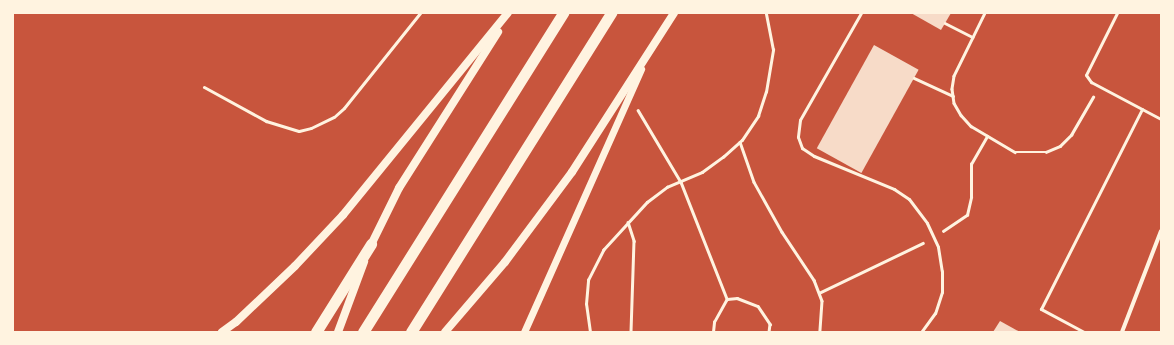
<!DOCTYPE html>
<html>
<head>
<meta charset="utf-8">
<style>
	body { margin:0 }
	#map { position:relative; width:1174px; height:345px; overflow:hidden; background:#c8553d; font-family:Quicksand,sans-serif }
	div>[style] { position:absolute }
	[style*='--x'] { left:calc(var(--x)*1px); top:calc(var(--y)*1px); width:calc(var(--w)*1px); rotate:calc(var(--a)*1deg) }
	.building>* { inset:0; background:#f7dbc8; transform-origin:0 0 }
	.path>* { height:2.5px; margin:-1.25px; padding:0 1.25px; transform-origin:1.25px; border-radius:1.25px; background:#fff3e0 }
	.service>* { height:3px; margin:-1.5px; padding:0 1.5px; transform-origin:1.5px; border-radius:1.5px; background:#fff3e0 }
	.minor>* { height:4px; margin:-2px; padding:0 2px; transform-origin:2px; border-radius:2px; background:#fff3e0 }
	.tertiary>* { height:7px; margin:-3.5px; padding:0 3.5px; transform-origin:3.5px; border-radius:3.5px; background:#fff3e0 }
	.secondary>* { height:8px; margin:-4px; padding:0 4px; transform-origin:4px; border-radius:4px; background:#fff3e0 }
	.trunk>* { height:11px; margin:-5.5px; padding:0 5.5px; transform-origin:5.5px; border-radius:5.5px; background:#fff3e0 }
	span { translate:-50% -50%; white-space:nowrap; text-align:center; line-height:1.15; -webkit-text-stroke:4px #fff3e0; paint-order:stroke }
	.frame { position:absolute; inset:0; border:14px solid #fff3e0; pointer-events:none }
</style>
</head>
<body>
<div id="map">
	<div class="building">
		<i style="clip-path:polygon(911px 13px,951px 13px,941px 30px)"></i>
		<i style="left:874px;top:45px;width:51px;height:118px;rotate:29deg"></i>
		<i style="clip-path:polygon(1000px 321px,1020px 332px,993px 332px)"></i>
	</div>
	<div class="path">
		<i style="--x:985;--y:13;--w:70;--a:116.2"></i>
		<i style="--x:954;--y:76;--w:13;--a:99"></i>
		<i style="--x:952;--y:89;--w:14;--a:82"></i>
		<i style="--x:954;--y:103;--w:14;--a:60"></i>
		<i style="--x:961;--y:115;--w:15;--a:48"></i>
		<i style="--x:971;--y:126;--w:51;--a:30.6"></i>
		<i style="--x:1015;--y:152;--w:31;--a:0"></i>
		<i style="--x:1046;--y:152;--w:15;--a:-23"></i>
		<i style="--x:1060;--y:146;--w:16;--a:-45"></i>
		<i style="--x:1071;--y:135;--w:44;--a:-59.9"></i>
		<i style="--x:945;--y:23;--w:31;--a:27"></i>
		<i style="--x:914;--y:78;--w:43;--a:24.8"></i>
		<i style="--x:638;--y:110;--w:84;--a:59.2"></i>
		<i style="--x:681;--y:182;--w:126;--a:68.5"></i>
		<i style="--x:740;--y:142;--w:42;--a:70.7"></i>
		<i style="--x:754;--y:182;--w:57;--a:60.8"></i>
		<i style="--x:782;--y:232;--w:58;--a:56.3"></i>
		<i style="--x:814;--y:280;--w:22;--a:69"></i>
		<i style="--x:822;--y:301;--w:31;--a:94"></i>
		<i style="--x:628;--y:222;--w:20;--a:72"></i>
		<i style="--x:634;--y:241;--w:91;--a:91.9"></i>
		<i style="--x:943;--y:231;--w:29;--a:-34"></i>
		<i style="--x:967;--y:215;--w:18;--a:-77"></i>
		<i style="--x:971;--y:197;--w:33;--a:-90"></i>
		<i style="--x:971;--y:164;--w:32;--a:-60"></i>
		<i style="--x:819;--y:293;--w:115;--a:-25.7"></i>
		<i style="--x:727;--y:299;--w:10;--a:-6"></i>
		<i style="--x:737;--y:298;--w:22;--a:21"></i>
		<i style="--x:758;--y:306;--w:22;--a:56"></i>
		<i style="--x:770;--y:324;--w:8;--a:97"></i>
		<i style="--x:590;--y:332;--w:28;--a:-98"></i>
		<i style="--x:586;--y:304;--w:24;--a:-85"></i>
		<i style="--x:588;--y:280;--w:34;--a:-63"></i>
		<i style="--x:603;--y:250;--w:65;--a:-47.5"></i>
		<i style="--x:647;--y:202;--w:25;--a:-37"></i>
		<i style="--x:667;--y:187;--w:38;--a:-23"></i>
		<i style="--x:702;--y:172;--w:26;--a:-36"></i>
		<i style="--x:723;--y:157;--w:25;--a:-42"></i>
		<i style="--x:742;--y:140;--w:29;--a:-56"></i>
		<i style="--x:758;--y:116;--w:25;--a:-72"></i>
		<i style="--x:766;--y:92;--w:43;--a:-80.5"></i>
		<i style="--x:773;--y:50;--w:38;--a:-101"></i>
		<i style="--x:713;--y:332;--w:10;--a:-84"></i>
		<i style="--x:714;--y:322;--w:26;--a:-61"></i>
	</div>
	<div class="service">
		<i style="--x:861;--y:13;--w:123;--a:119.7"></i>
		<i style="--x:800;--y:120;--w:17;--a:97"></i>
		<i style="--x:798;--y:137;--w:12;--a:70"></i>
		<i style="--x:802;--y:148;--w:14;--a:34"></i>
		<i style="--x:814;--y:156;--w:87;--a:22.4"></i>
		<i style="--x:894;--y:189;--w:18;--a:34"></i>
		<i style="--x:909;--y:199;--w:30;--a:53"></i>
		<i style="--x:927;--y:223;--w:26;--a:65"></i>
		<i style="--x:938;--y:247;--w:24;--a:81"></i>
		<i style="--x:942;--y:271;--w:21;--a:90"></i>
		<i style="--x:942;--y:292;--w:22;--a:108"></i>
		<i style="--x:935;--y:313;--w:24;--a:126"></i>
		<i style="--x:1117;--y:13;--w:69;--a:116.6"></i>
		<i style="--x:1086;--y:75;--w:9;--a:54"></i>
		<i style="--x:1091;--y:82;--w:79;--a:27.9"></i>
		<i style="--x:204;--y:87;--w:71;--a:28.7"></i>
		<i style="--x:266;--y:121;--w:34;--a:17"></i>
		<i style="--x:299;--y:131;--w:12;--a:-14"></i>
		<i style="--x:311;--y:128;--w:25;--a:-26"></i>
		<i style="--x:334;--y:117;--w:13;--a:-42"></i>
		<i style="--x:344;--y:108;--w:122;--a:-51.3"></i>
		<i style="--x:1084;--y:332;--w:49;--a:-151.9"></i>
		<i style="--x:1041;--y:309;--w:224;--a:-63.2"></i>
	</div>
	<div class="minor">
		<i style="--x:1122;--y:332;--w:108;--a:-68.9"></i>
	</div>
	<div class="tertiary">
		<i style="--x:524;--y:332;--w:288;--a:-66"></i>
	</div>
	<div class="secondary">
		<i style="--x:369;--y:249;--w:68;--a:-63.8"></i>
		<i style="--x:399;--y:188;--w:185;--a:-57.6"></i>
		<i style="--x:222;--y:332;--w:17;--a:-36"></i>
		<i style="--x:236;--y:322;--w:81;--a:-43.5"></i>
		<i style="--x:295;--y:266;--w:70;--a:-46.7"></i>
		<i style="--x:343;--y:215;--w:261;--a:-50.8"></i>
		<i style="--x:338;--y:332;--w:75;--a:-69.6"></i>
		<i style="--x:445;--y:332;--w:92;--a:-49.4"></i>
		<i style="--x:505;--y:262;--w:112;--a:-53.3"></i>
		<i style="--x:572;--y:172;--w:189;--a:-57.3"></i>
	</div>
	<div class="trunk">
		<i style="--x:316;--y:332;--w:104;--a:-58"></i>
		<i style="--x:363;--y:332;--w:377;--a:-57.9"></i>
		<i style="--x:411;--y:332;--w:377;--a:-57.9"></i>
	</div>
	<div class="frame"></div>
</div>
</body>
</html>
